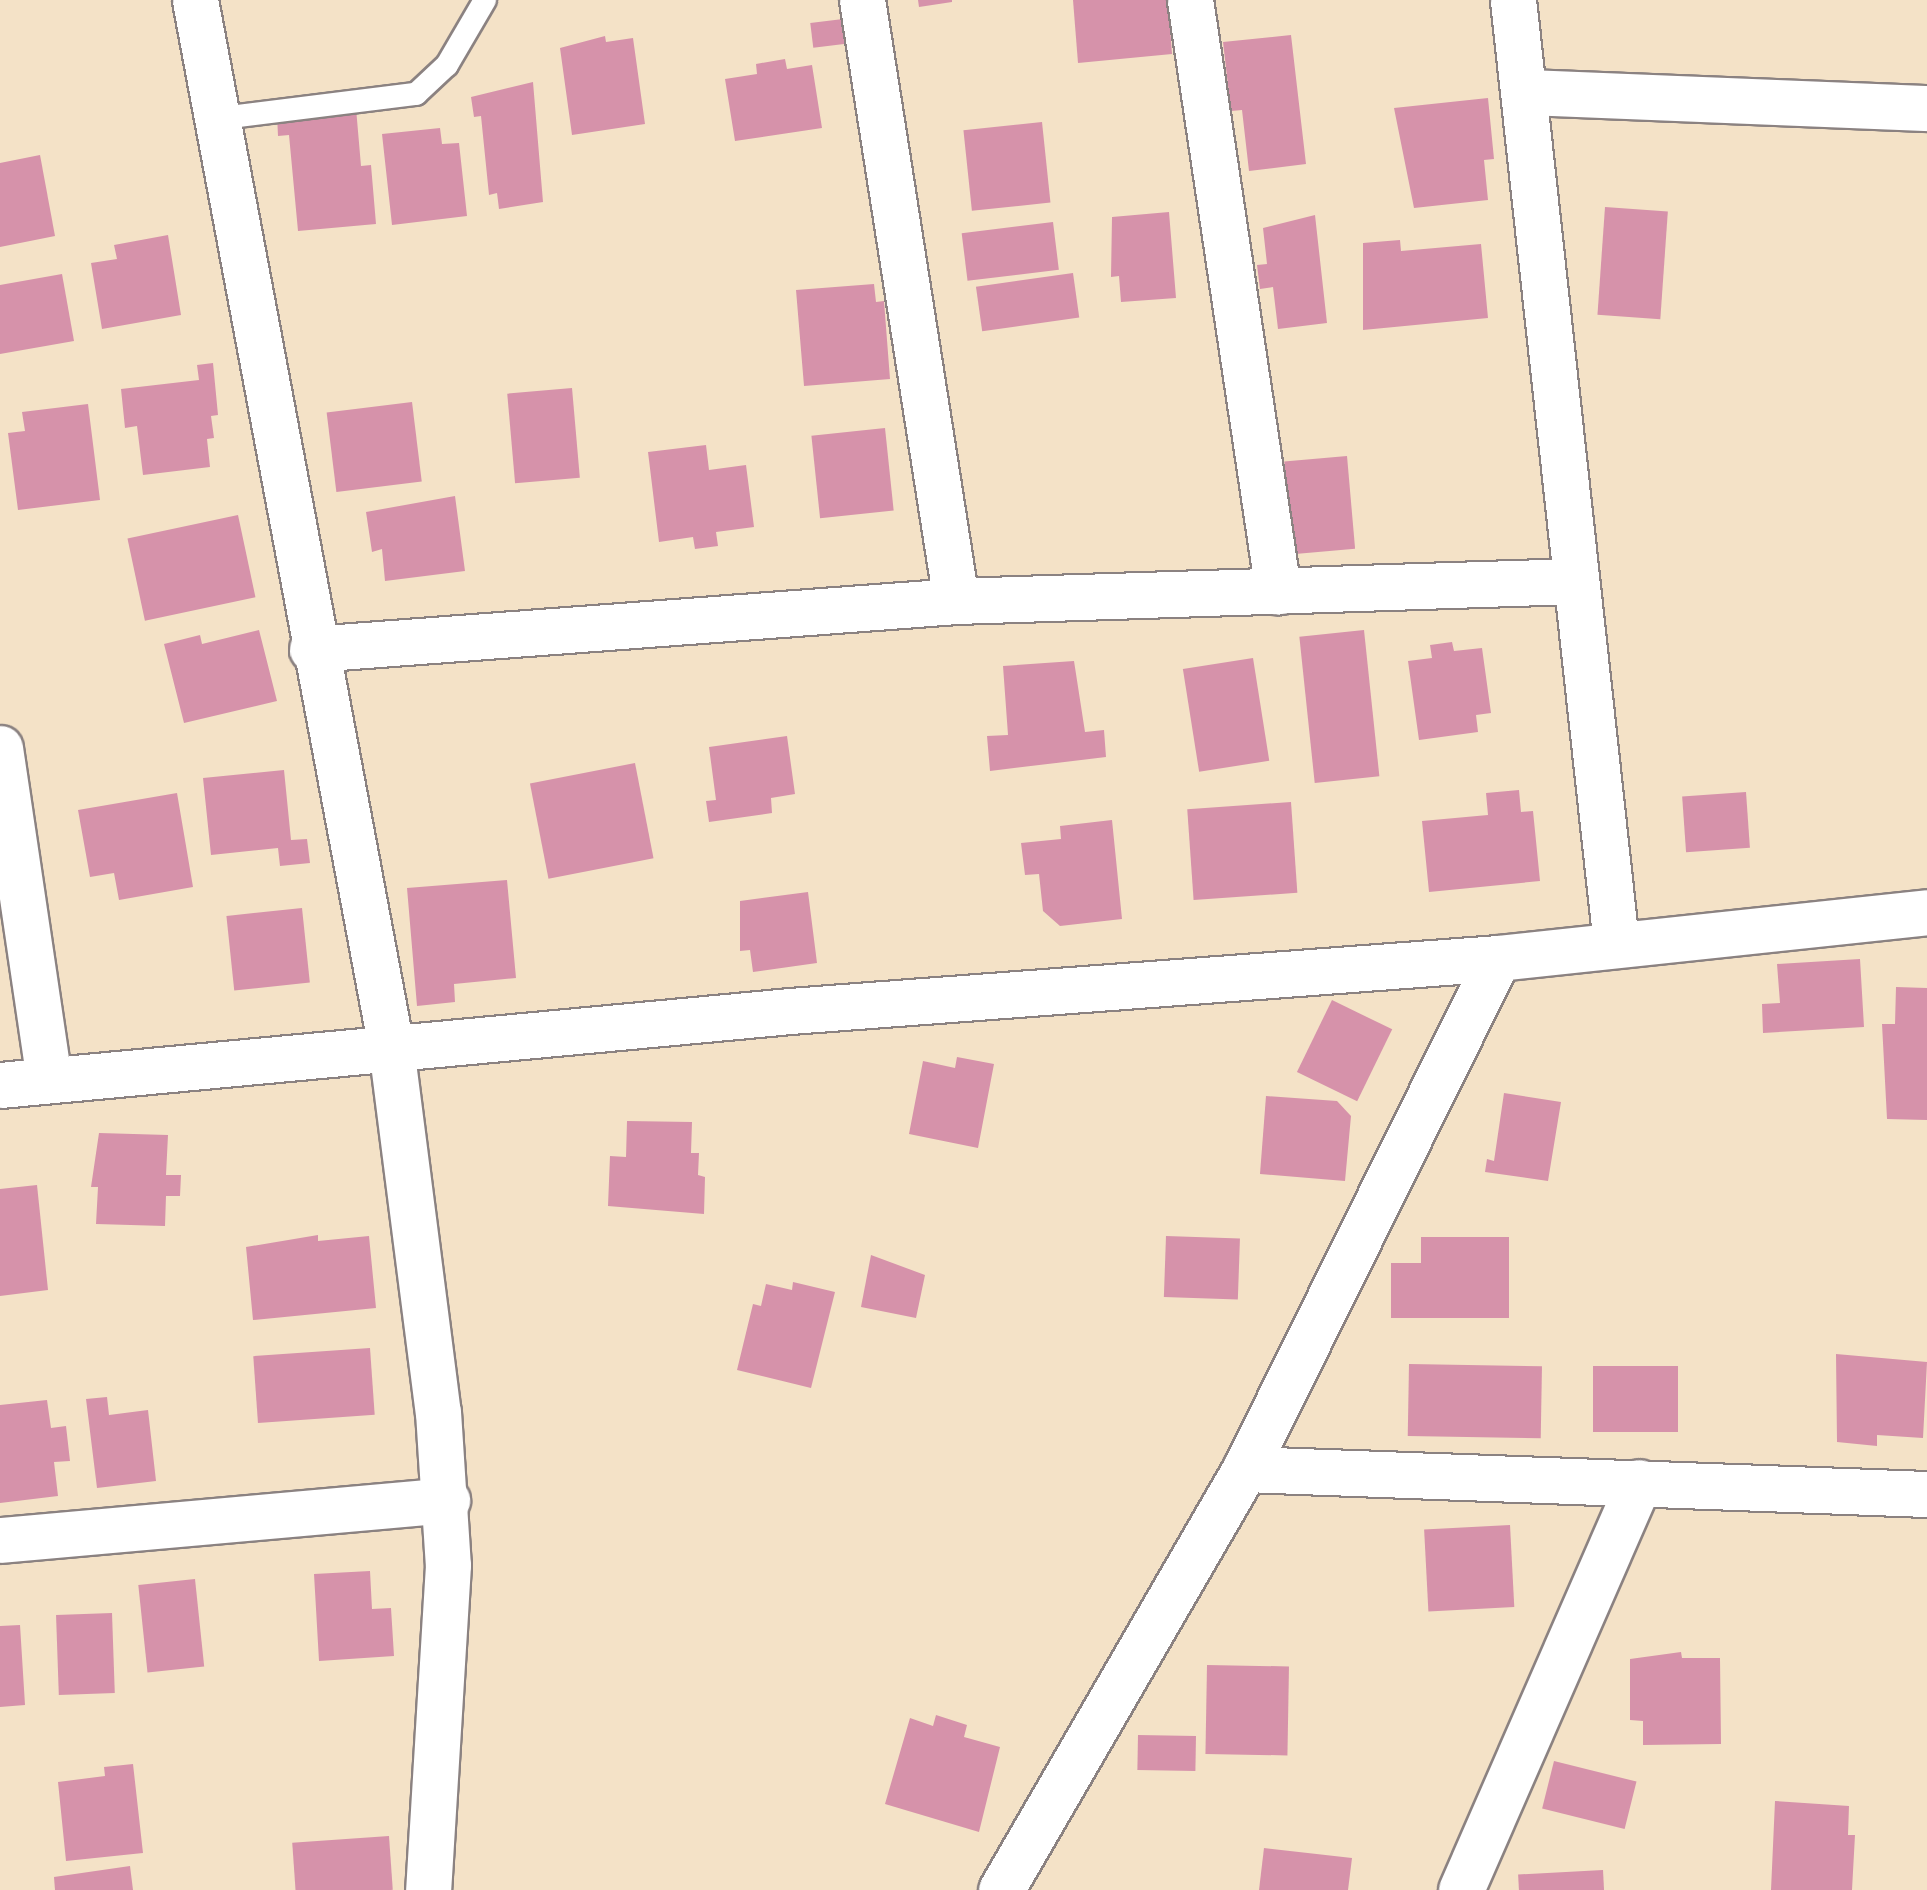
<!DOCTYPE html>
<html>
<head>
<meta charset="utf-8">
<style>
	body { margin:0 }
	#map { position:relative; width:1927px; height:1890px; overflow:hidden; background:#f4e2c7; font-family:"IM FELL Great Primer",serif }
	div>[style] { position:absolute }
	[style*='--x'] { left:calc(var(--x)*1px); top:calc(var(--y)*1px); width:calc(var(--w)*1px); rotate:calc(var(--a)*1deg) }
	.building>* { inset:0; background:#d692aa; transform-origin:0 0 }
	.roads { filter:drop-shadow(2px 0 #8b8281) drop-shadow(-2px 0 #8b8281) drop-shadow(0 2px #8b8281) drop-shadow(0 -2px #8b8281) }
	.lane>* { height:22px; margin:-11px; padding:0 11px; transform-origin:11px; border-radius:11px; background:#fff }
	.street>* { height:45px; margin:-22.5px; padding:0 22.5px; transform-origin:22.5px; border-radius:22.5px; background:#fff }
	span { translate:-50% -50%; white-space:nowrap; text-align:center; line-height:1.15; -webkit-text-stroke:8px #fff; paint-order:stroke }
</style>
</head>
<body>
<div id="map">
	<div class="building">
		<i style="clip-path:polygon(918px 0,952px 0,952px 2px,919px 7px)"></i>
		<i style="clip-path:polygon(1073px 0,1168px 0,1172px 54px,1078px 63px)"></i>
		<i style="left:843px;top:19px;width:25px;height:33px;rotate:83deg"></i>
		<i style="clip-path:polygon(1291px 35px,1306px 164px,1249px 171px,1242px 110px,1231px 111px,1223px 42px)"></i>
		<i style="clip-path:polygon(605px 36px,606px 42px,633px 38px,645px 124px,572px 135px,560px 48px)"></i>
		<i style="clip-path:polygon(785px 59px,787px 69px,812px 65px,822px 128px,735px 141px,725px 79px,757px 74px,756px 64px)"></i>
		<i style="clip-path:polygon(533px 82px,543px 202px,499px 209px,497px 193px,489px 195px,481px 116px,474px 117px,471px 97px)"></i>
		<i style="clip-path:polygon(1488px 98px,1494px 159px,1484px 160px,1488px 200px,1414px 208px,1394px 108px)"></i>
		<i style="clip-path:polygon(356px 108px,361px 166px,371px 165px,376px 224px,298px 231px,289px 135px,278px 136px,277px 115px)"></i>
		<i style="left:1042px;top:122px;width:81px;height:79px;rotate:84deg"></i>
		<i style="clip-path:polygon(440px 128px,442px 144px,459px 143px,467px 216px,392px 225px,382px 134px)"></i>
		<i style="clip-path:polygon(40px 155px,55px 236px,0 247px,0 163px)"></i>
		<i style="left:1605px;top:207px;width:63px;height:108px;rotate:4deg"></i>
		<i style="clip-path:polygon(1169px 212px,1176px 298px,1121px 302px,1119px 276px,1111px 277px,1112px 217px)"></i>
		<i style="clip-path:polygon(1315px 215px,1327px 323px,1278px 329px,1273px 287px,1260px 289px,1257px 265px,1267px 264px,1263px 228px)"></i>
		<i style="left:1053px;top:222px;width:48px;height:92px;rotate:83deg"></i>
		<i style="clip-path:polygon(168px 235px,181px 315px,102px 329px,91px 263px,117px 259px,114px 245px)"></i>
		<i style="clip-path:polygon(1400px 240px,1401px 251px,1481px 244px,1488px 318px,1363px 330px,1363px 243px)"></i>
		<i style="left:1073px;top:273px;width:45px;height:98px;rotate:82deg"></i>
		<i style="clip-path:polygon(62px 274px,74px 341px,0 354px,0 285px)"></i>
		<i style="clip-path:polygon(874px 284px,876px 302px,884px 301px,890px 379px,804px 386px,796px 290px)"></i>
		<i style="clip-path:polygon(213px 363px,218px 415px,211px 416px,214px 438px,207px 439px,210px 467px,143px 475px,137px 426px,125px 428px,121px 389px,199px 380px,197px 365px)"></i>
		<i style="left:572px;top:388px;width:90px;height:65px;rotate:85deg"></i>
		<i style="left:412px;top:402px;width:80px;height:86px;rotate:83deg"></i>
		<i style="clip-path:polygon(88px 404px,100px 500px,18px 510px,8px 433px,25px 431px,22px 412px)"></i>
		<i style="left:885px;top:428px;width:83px;height:74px;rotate:84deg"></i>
		<i style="clip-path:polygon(706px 445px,709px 470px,746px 465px,754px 527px,716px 532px,718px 546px,695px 549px,693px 537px,659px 542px,648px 452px)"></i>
		<i style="left:1347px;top:456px;width:93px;height:63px;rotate:85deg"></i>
		<i style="clip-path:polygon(455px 496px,465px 571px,385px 581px,382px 549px,372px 552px,366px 512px)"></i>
		<i style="left:238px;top:515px;width:84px;height:113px;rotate:78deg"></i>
		<i style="clip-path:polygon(259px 630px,277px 701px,184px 723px,164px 644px,200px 635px,202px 644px)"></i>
		<i style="left:1364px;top:630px;width:147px;height:65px;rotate:84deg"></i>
		<i style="clip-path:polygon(1452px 642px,1454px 651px,1482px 648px,1491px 713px,1476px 715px,1478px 732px,1419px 740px,1408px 661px,1432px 658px,1430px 645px)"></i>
		<i style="left:1253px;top:658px;width:104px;height:71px;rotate:81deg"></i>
		<i style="clip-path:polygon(1074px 661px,1085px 732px,1104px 730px,1106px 757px,990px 771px,987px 736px,1008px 735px,1003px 666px)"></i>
		<i style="clip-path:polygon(787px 736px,795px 794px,771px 798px,772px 813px,709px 822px,706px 801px,716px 800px,709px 747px)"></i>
		<i style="left:635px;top:763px;width:97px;height:107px;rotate:79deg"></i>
		<i style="clip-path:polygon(284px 770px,291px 840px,307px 839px,310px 863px,280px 866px,278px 848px,211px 855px,203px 778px)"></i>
		<i style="clip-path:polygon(1519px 790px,1521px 812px,1533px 811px,1540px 881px,1429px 892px,1422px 821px,1488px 815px,1486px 793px)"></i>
		<i style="left:1746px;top:792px;width:56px;height:64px;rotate:86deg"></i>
		<i style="clip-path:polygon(177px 793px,193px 887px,119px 900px,114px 873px,90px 877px,78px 810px)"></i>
		<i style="left:1291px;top:802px;width:91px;height:104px;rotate:86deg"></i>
		<i style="clip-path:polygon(1112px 820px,1122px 919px,1060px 926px,1043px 911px,1039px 874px,1025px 875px,1021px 843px,1061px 839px,1060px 826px)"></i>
		<i style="clip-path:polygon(507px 880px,516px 978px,454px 984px,455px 1002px,417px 1006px,407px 888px)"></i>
		<i style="clip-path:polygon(808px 892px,817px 963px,753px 972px,750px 950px,740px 951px,740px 901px)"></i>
		<i style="left:302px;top:908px;width:75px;height:76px;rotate:84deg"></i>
		<i style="clip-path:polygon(1860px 959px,1864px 1027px,1763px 1033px,1762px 1004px,1780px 1003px,1777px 964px)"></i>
		<i style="clip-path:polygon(1896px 987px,1927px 988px,1927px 1120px,1887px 1119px,1882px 1024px,1895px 1024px)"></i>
		<i style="left:1332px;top:1000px;width:67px;height:80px;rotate:26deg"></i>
		<i style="clip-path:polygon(957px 1057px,994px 1064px,978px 1148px,909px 1134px,923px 1061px,955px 1068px)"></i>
		<i style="clip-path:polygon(1504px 1093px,1561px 1102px,1548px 1181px,1485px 1172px,1487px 1159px,1494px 1161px)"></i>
		<i style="clip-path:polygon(1266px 1096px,1337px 1101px,1351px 1116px,1345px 1181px,1260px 1174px)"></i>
		<i style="clip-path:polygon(627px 1121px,692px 1122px,691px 1153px,699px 1153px,698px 1175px,705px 1177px,704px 1214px,608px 1206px,610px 1156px,626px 1157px)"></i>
		<i style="clip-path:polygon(99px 1133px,168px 1135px,166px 1175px,181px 1175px,180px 1196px,166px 1196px,165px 1226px,96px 1224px,98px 1187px,91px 1187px)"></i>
		<i style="clip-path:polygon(37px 1185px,48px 1290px,0 1296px,0 1189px)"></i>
		<i style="clip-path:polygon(318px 1235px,318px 1241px,369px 1236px,376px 1308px,253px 1320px,246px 1247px)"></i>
		<i style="left:1166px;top:1236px;width:74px;height:61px;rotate:2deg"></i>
		<i style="clip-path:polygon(1421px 1237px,1509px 1237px,1509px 1318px,1391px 1318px,1391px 1263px,1421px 1263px)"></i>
		<i style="clip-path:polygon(871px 1255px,925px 1275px,916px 1318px,861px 1307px)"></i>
		<i style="clip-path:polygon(793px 1282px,835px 1292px,811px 1388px,737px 1370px,753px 1304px,761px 1306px,766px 1284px,792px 1290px)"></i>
		<i style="left:370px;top:1348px;width:67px;height:117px;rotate:86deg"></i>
		<i style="clip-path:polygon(1836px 1354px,1927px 1362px,1923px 1438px,1877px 1435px,1877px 1446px,1837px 1442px)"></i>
		<i style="left:1409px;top:1364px;width:133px;height:72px;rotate:1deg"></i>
		<i style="left:1678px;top:1366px;width:66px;height:85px;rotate:90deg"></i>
		<i style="clip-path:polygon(107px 1397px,109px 1415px,148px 1410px,156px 1481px,97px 1488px,86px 1399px)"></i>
		<i style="clip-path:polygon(47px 1400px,51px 1428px,66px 1426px,70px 1461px,54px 1462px,58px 1496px,0 1503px,0 1405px)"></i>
		<i style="left:1510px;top:1525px;width:82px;height:86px;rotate:87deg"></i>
		<i style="clip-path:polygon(370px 1571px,372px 1609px,391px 1608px,394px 1656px,319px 1661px,314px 1574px)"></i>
		<i style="left:195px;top:1579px;width:88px;height:57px;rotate:84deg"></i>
		<i style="left:112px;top:1613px;width:80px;height:56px;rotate:88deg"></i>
		<i style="clip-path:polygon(20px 1625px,25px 1705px,0 1707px,0 1626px)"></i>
		<i style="clip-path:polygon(1681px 1652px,1682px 1658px,1720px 1658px,1721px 1744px,1643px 1745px,1643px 1721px,1630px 1720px,1630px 1659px)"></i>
		<i style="left:1207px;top:1665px;width:82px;height:89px;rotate:1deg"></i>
		<i style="clip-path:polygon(936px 1715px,967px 1725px,964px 1737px,1000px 1747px,979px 1832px,885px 1804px,910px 1718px,933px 1726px)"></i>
		<i style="left:1138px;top:1735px;width:58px;height:35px;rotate:1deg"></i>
		<i style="left:1554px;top:1761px;width:85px;height:49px;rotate:14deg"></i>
		<i style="clip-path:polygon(133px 1764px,143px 1853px,66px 1861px,58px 1782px,105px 1776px,104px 1767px)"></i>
		<i style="clip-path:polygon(1775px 1801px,1849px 1806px,1848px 1835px,1855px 1835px,1852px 1890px,1771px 1890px)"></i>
		<i style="left:389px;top:1836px;width:54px;height:97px;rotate:86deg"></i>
		<i style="clip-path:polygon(1264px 1848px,1352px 1858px,1348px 1890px,1259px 1890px)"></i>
		<i style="clip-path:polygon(130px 1866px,133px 1890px,55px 1890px,54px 1877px)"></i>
		<i style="left:1603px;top:1870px;width:20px;height:85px;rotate:87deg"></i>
	</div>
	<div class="roads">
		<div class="lane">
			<i style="--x:214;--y:119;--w:204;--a:-7.1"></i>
			<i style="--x:416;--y:94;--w:42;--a:-43.1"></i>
			<i style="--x:447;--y:65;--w:75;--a:-59.7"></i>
		</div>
		<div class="street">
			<i style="--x:195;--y:0;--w:1065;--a:79.4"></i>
			<i style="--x:391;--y:1047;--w:368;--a:82.7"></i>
			<i style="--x:438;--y:1412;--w:153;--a:86.3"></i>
			<i style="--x:448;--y:1565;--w:326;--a:93.5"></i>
			<i style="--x:862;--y:0;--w:608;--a:81.11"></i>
			<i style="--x:1190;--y:0;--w:598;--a:81.53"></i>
			<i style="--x:1513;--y:0;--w:950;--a:83.77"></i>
			<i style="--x:1525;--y:92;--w:402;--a:2.3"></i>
			<i style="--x:312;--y:649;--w:646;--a:-4.26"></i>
			<i style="--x:956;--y:601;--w:620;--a:-1.85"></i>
			<i style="--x:0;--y:748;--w:335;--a:81.6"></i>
			<i style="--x:0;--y:1085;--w:793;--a:-5.35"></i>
			<i style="--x:790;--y:1011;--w:710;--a:-4.28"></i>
			<i style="--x:1498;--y:958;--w:431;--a:-6.1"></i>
			<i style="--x:1245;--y:1469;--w:682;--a:2.1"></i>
			<i style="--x:0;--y:1540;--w:449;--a:-5.1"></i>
			<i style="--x:1001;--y:1890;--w:487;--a:-59.9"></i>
			<i style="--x:1245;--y:1469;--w:570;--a:-63.66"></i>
			<i style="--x:1461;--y:1890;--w:445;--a:-66.4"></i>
		</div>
	</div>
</div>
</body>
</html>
